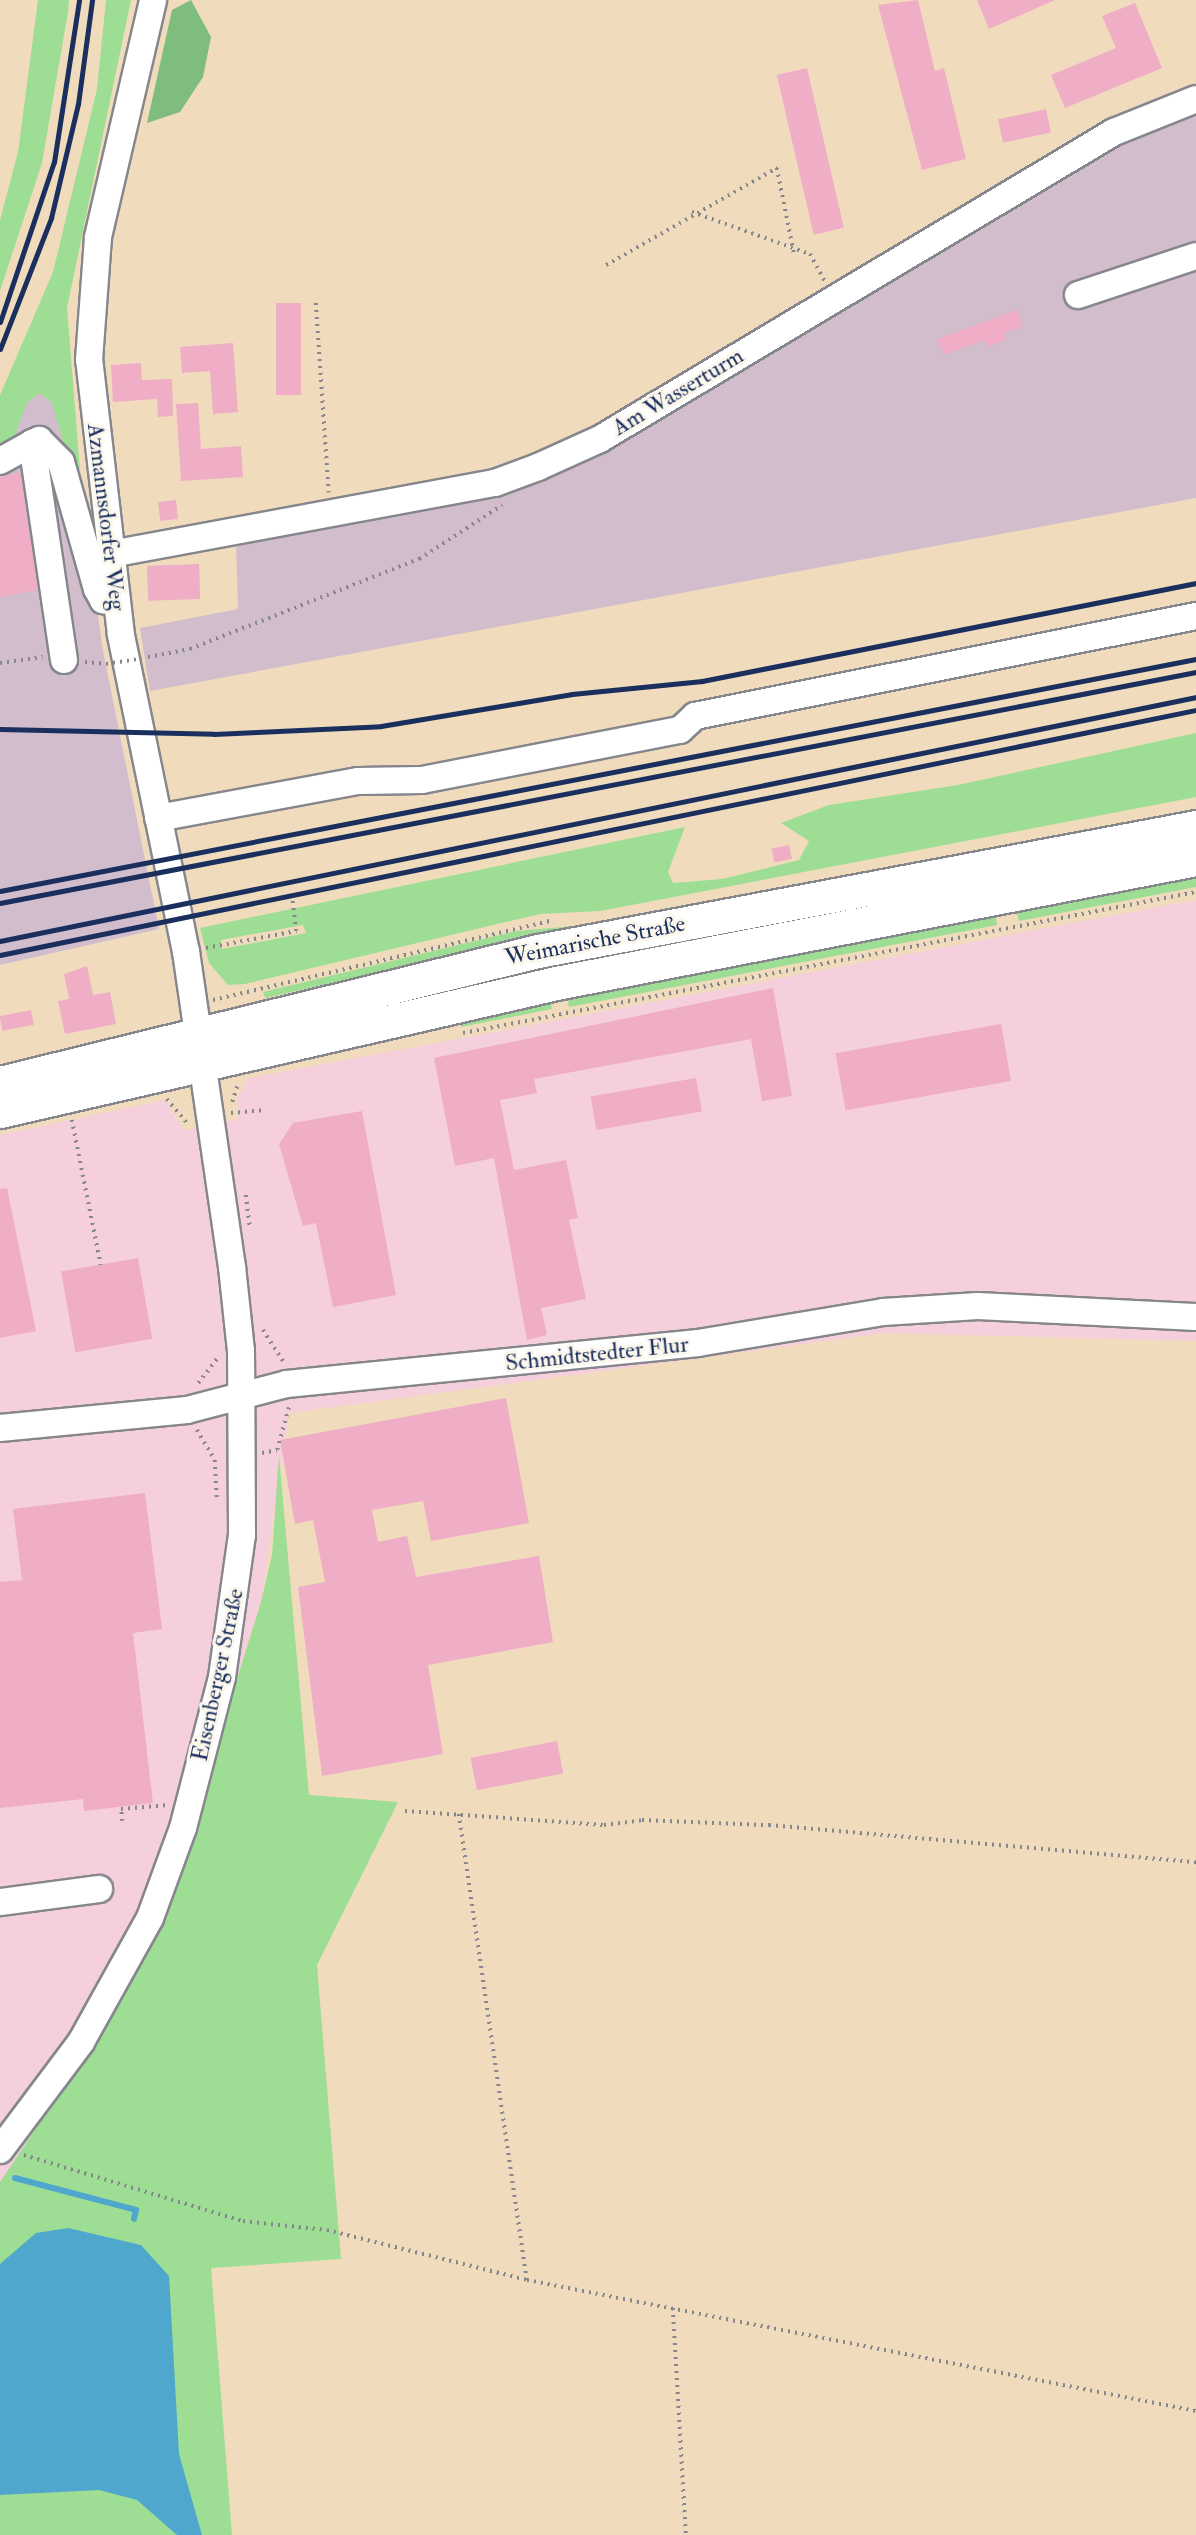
<!DOCTYPE html>
<html>
<head>
<meta charset="utf-8">
<style>
	body { margin:0 }
	#map { position:relative; width:1196px; height:2535px; overflow:hidden; background:#f0dcbc; font-family:"IM FELL Double Pica",serif }
	div>[style] { position:absolute }
	[style*='--x'] { left:calc(var(--x)*1px); top:calc(var(--y)*1px); width:calc(var(--w)*1px); rotate:calc(var(--a)*1deg) }
	.built>* { inset:0; background:#f5cfdb }
	.industrial>* { inset:0; background:#d1bdcc }
	.green>* { inset:0; background:#9dde94 }
	.forest>* { inset:0; background:#7ebd7e }
	.water>* { inset:0; background:#50a7cd }
	.stream>* { height:6px; margin:-3px; padding:0 3px; transform-origin:3px; border-radius:3px; background:#50a7cd }
	.building>* { inset:0; background:#efadc6; transform-origin:0 0 }
	.path>* { height:3.5px; margin-top:-1.75px; transform-origin:0; background:repeating-linear-gradient(90deg,#86868d 0 2px,transparent 0 7px) }
	.roads { filter:drop-shadow(2px 0 #86868d) drop-shadow(-2px 0 #86868d) drop-shadow(0 2px #86868d) drop-shadow(0 -2px #86868d) }
	.minor>* { height:26px; margin:-13px; padding:0 13px; transform-origin:13px; border-radius:13px; background:#fff }
	.major>* { height:33px; margin:-16.5px; padding:0 16.5px; transform-origin:16.5px; border-radius:16.5px; background:#fff }
	.rail>* { height:5px; margin:-2.5px; padding:0 2.5px; transform-origin:2.5px; border-radius:2.5px; background:#1b2f5e }
	.path-bridge>* { height:3.5px; margin-top:-1.75px; transform-origin:0; background:repeating-linear-gradient(90deg,#86868d 0 2px,transparent 0 7px) }
	span { translate:-50% -50%; white-space:nowrap; text-align:center; line-height:1.15; -webkit-text-stroke:6px #fbf7ec; paint-order:stroke }
	.street-label { font-size:23px; color:#1b2f5e }
</style>
</head>
<body>
<div id="map">
	<div class="built">
		<i style="clip-path:polygon(1196px 900px,1196px 1341px,886px 1333px,289px 1413px,261px 1602px,165px 1909px,96px 2039px,0 2182px,0 1135px,165px 1100px,185px 1131px,238px 1119px,238px 1097px,249px 1078px)"></i>
	</div>
	<div class="industrial">
		<i style="clip-path:polygon(1196px 110px,1196px 498px,150px 691px,140px 628px,238px 609px,236px 541px,544px 479px,616px 443px,1112px 145px)"></i>
		<i style="clip-path:polygon(65px 382px,103px 651px,159px 929px,0 965px,0 395px)"></i>
	</div>
	<div class="green">
		<i style="clip-path:polygon(38px 0,69px 0,68px 12px,42px 163px,0 291px,0 220px,18px 152px)"></i>
		<i style="clip-path:polygon(106px 0,131px 0,67px 308px,80px 470px,72px 472px,52px 403px,39px 393px,26px 404px,13px 441px,0 447px,0 395px,53px 272px,97px 89px)"></i>
		<i style="clip-path:polygon(evenodd,1196px 733px,1196px 797px,600px 911px,540px 914px,245px 984px,228px 985px,209px 963px,200px 928px,685px 827px,668px 872px,673px 883px,722px 879px,799px 860px,809px 841px,781px 823px,829px 805px,958px 785px,1196px 733px,303px 925px,306px 933px,222px 949px,221px 940px,303px 925px)"></i>
		<i style="clip-path:polygon(1196px 871px,1196px 887px,1019px 921px,1016px 911px)"></i>
		<i style="clip-path:polygon(995px 913px,997px 925px,569px 1007px,566px 991px)"></i>
		<i style="clip-path:polygon(586px 925px,265px 998px,263px 992px,516px 931px)"></i>
		<i style="clip-path:polygon(549px 994px,552px 1009px,461px 1027px,459px 1017px)"></i>
		<i style="clip-path:polygon(279px 1455px,309px 1795px,398px 1802px,317px 1965px,341px 2259px,211px 2268px,232px 2535px,0 2535px,0 2182px,96px 2039px,165px 1909px,261px 1602px,272px 1555px)"></i>
	</div>
	<div class="forest">
		<i style="clip-path:polygon(191px 0,211px 37px,203px 77px,180px 112px,147px 123px,172px 10px)"></i>
	</div>
	<div class="water">
		<i style="clip-path:polygon(68px 2228px,141px 2245px,169px 2276px,179px 2454px,202px 2535px,177px 2535px,137px 2500px,99px 2490px,0 2495px,0 2264px,36px 2233px)"></i>
	</div>
	<div class="stream">
		<i style="--x:15;--y:2178;--w:125;--a:14.8"></i>
		<i style="--x:136;--y:2210;--w:9;--a:103"></i>
	</div>
	<div class="building">
		<i style="clip-path:polygon(918px 0,935px 71px,944px 68px,966px 159px,922px 170px,878px 5px)"></i>
		<i style="clip-path:polygon(977px 0,1055px 0,989px 29px)"></i>
		<i style="clip-path:polygon(1135px 3px,1162px 68px,1065px 108px,1051px 75px,1116px 48px,1102px 16px)"></i>
		<i style="left:807px;top:68px;width:164px;height:31px;rotate:77deg"></i>
		<i style="left:1046px;top:109px;width:24px;height:49px;rotate:78deg"></i>
		<i style="left:276px;top:303px;width:25px;height:92px"></i>
		<i style="clip-path:polygon(1017px 310px,1023px 326px,1004px 333px,1006px 340px,988px 347px,985px 340px,943px 355px,937px 339px)"></i>
		<i style="clip-path:polygon(233px 343px,238px 412px,213px 414px,210px 371px,182px 373px,180px 347px)"></i>
		<i style="clip-path:polygon(141px 363px,142px 380px,172px 379px,173px 416px,158px 417px,157px 399px,113px 402px,111px 365px)"></i>
		<i style="clip-path:polygon(198px 403px,201px 449px,241px 446px,243px 477px,181px 481px,176px 404px)"></i>
		<i style="clip-path:polygon(20px 472px,38px 590px,0 597px,0 477px)"></i>
		<i style="left:176px;top:500px;width:19px;height:18px;rotate:84deg"></i>
		<i style="left:199px;top:564px;width:35px;height:52px;rotate:88deg"></i>
		<i style="left:789px;top:845px;width:14px;height:18px;rotate:78deg"></i>
		<i style="clip-path:polygon(87px 966px,93px 995px,110px 992px,116px 1024px,65px 1034px,58px 1001px,69px 999px,64px 974px)"></i>
		<i style="clip-path:polygon(773px 988px,792px 1096px,762px 1101px,751px 1039px,534px 1079px,537px 1093px,500px 1100px,514px 1170px,566px 1160px,578px 1218px,569px 1220px,586px 1299px,541px 1308px,547px 1335px,527px 1340px,494px 1158px,455px 1166px,434px 1058px)"></i>
		<i style="left:31px;top:1010px;width:15px;height:32px;rotate:79deg"></i>
		<i style="left:1001px;top:1024px;width:58px;height:168px;rotate:80deg"></i>
		<i style="left:696px;top:1078px;width:34px;height:107px;rotate:80deg"></i>
		<i style="clip-path:polygon(362px 1111px,396px 1295px,333px 1307px,316px 1223px,303px 1226px,279px 1144px,293px 1123px)"></i>
		<i style="clip-path:polygon(7px 1188px,36px 1331px,0 1338px,0 1189px)"></i>
		<i style="left:138px;top:1258px;width:82px;height:78px;rotate:80deg"></i>
		<i style="clip-path:polygon(506px 1398px,529px 1523px,431px 1541px,423px 1501px,372px 1510px,378px 1542px,407px 1536px,416px 1577px,539px 1556px,553px 1642px,428px 1665px,443px 1754px,322px 1776px,298px 1587px,325px 1582px,313px 1520px,295px 1524px,280px 1440px)"></i>
		<i style="clip-path:polygon(145px 1493px,162px 1629px,133px 1633px,153px 1803px,84px 1811px,83px 1799px,0 1808px,0 1582px,22px 1580px,13px 1509px)"></i>
		<i style="left:557px;top:1741px;width:33px;height:88px;rotate:79deg"></i>
	</div>
	<div class="path">
		<i style="--x:692;--y:212;--w:125;--a:19.6"></i>
		<i style="--x:810;--y:254;--w:31;--a:61"></i>
		<i style="--x:606;--y:265;--w:197;--a:-29.6"></i>
		<i style="--x:777;--y:168;--w:87;--a:78.7"></i>
		<i style="--x:316;--y:303;--w:190;--a:86.1"></i>
		<i style="--x:148;--y:657;--w:43;--a:-10.8"></i>
		<i style="--x:190;--y:649;--w:246;--a:-21.5"></i>
		<i style="--x:419;--y:559;--w:99;--a:-33"></i>
		<i style="--x:85;--y:662;--w:21;--a:5"></i>
		<i style="--x:0;--y:663;--w:43;--a:-7.9"></i>
		<i style="--x:206;--y:948;--w:92;--a:-10.7"></i>
		<i style="--x:296;--y:931;--w:33;--a:-97"></i>
		<i style="--x:213;--y:1000;--w:346;--a:-13.2"></i>
		<i style="--x:463;--y:1033;--w:746;--a:-10.89"></i>
		<i style="--x:167;--y:1099;--w:33;--a:50"></i>
		<i style="--x:232;--y:1102;--w:20;--a:-72"></i>
		<i style="--x:231;--y:1113;--w:35;--a:-5"></i>
		<i style="--x:72;--y:1120;--w:148;--a:78.7"></i>
		<i style="--x:246;--y:1195;--w:31;--a:83"></i>
		<i style="--x:263;--y:1330;--w:37;--a:57"></i>
		<i style="--x:198;--y:1383;--w:33;--a:-52"></i>
		<i style="--x:197;--y:1430;--w:35;--a:59"></i>
		<i style="--x:215;--y:1460;--w:40;--a:87.1"></i>
		<i style="--x:262;--y:1453;--w:15;--a:-11"></i>
		<i style="--x:277;--y:1450;--w:46;--a:-74.7"></i>
		<i style="--x:405;--y:1811;--w:199;--a:4"></i>
		<i style="--x:604;--y:1825;--w:38;--a:-7"></i>
		<i style="--x:642;--y:1820;--w:127;--a:2.3"></i>
		<i style="--x:769;--y:1825;--w:429;--a:5"></i>
		<i style="--x:459;--y:1814;--w:471;--a:81.7"></i>
		<i style="--x:122;--y:1821;--w:12;--a:-95"></i>
		<i style="--x:121;--y:1809;--w:47;--a:-4.9"></i>
		<i style="--x:24;--y:2155;--w:229;--a:16.8"></i>
		<i style="--x:243;--y:2221;--w:84;--a:6.1"></i>
		<i style="--x:327;--y:2230;--w:206;--a:14"></i>
		<i style="--x:527;--y:2280;--w:682;--a:11.08"></i>
		<i style="--x:673;--y:2308;--w:227;--a:86.7"></i>
	</div>
	<div class="roads">
		<div class="minor">
			<i style="--x:1078;--y:295;--w:124;--a:-18.3"></i>
			<i style="--x:0;--y:461;--w:37;--a:-29"></i>
			<i style="--x:111;--y:554;--w:391;--a:-10.5"></i>
			<i style="--x:495;--y:483;--w:46;--a:-20.4"></i>
			<i style="--x:538;--y:467;--w:68;--a:-24.3"></i>
			<i style="--x:600;--y:439;--w:599;--a:-30.85"></i>
			<i style="--x:1114;--y:132;--w:88;--a:-21.9"></i>
			<i style="--x:64;--y:660;--w:219;--a:-98.4"></i>
			<i style="--x:32;--y:443;--w:8;--a:-23"></i>
			<i style="--x:39;--y:440;--w:31;--a:45"></i>
			<i style="--x:61;--y:462;--w:132;--a:74.2"></i>
			<i style="--x:97;--y:589;--w:13;--a:61"></i>
			<i style="--x:103;--y:600;--w:14;--a:8"></i>
			<i style="--x:158;--y:818;--w:203;--a:-10.5"></i>
			<i style="--x:358;--y:781;--w:64;--a:-0.9"></i>
			<i style="--x:422;--y:780;--w:263;--a:-11"></i>
			<i style="--x:680;--y:730;--w:21;--a:-43"></i>
			<i style="--x:695;--y:716;--w:511;--a:-11.29"></i>
			<i style="--x:0;--y:1428;--w:188;--a:-5.5"></i>
			<i style="--x:187;--y:1410;--w:103;--a:-14.6"></i>
			<i style="--x:287;--y:1384;--w:413;--a:-5.7"></i>
			<i style="--x:698;--y:1343;--w:188;--a:-9.5"></i>
			<i style="--x:883;--y:1312;--w:95;--a:-3.6"></i>
			<i style="--x:978;--y:1306;--w:218;--a:2.9"></i>
			<i style="--x:0;--y:1902;--w:100;--a:-7.5"></i>
			<i style="--x:0;--y:2150;--w:135;--a:-53.1"></i>
			<i style="--x:81;--y:2042;--w:142;--a:-60.9"></i>
			<i style="--x:150;--y:1918;--w:96;--a:-69.9"></i>
			<i style="--x:183;--y:1828;--w:156;--a:-75.5"></i>
			<i style="--x:222;--y:1677;--w:143;--a:-82"></i>
			<i style="--x:242;--y:1535;--w:184;--a:-90.3"></i>
			<i style="--x:241;--y:1351;--w:84;--a:-96.1"></i>
			<i style="--x:232;--y:1267;--w:318;--a:-98.3"></i>
			<i style="--x:186;--y:952;--w:324;--a:-101.6"></i>
			<i style="--x:121;--y:635;--w:277;--a:-96.6"></i>
			<i style="--x:89;--y:360;--w:123;--a:-85.8"></i>
			<i style="--x:98;--y:237;--w:243;--a:-76.9"></i>
		</div>
		<div class="major">
			<i style="--x:0;--y:1083;--w:554;--a:-13.79"></i>
			<i style="--x:538;--y:951;--w:670;--a:-10.67"></i>
			<i style="--x:0;--y:1111;--w:571;--a:-12.96"></i>
			<i style="--x:556;--y:983;--w:652;--a:-10.97"></i>
		</div>
	</div>
	<div class="rail">
		<i style="--x:0;--y:322;--w:169;--a:-71.4"></i>
		<i style="--x:54;--y:162;--w:164;--a:-81.2"></i>
		<i style="--x:0;--y:349;--w:141;--a:-68.7"></i>
		<i style="--x:51;--y:218;--w:117;--a:-76.7"></i>
		<i style="--x:78;--y:104;--w:105;--a:-82.3"></i>
		<i style="--x:0;--y:729;--w:214;--a:1.3"></i>
		<i style="--x:214;--y:734;--w:167;--a:-2.7"></i>
		<i style="--x:381;--y:726;--w:194;--a:-9.5"></i>
		<i style="--x:572;--y:694;--w:131;--a:-5.7"></i>
		<i style="--x:702;--y:681;--w:504;--a:-11.22"></i>
		<i style="--x:0;--y:891;--w:1218;--a:-10.98"></i>
		<i style="--x:0;--y:903;--w:1218;--a:-10.93"></i>
		<i style="--x:0;--y:941;--w:1221;--a:-11.53"></i>
		<i style="--x:0;--y:955;--w:1221;--a:-11.58"></i>
	</div>
	<div class="path-bridge">
		<i style="--x:106;--y:664;--w:36;--a:-9"></i>
	</div>
	<div class="street-label">
		<span style="left:678px;top:392px;rotate:-31deg">Am Wasserturm</span>
		<span style="left:106px;top:517px;rotate:83deg">Azmannsdorfer Weg</span>
		<span style="left:595px;top:941px;rotate:-11deg">Weimarische Straße</span>
		<span style="left:597px;top:1354px;rotate:-6deg">Schmidtstedter Flur</span>
		<span style="left:218px;top:1675px;rotate:-78deg">Eisenberger Straße</span>
	</div>
</div>
</body>
</html>
